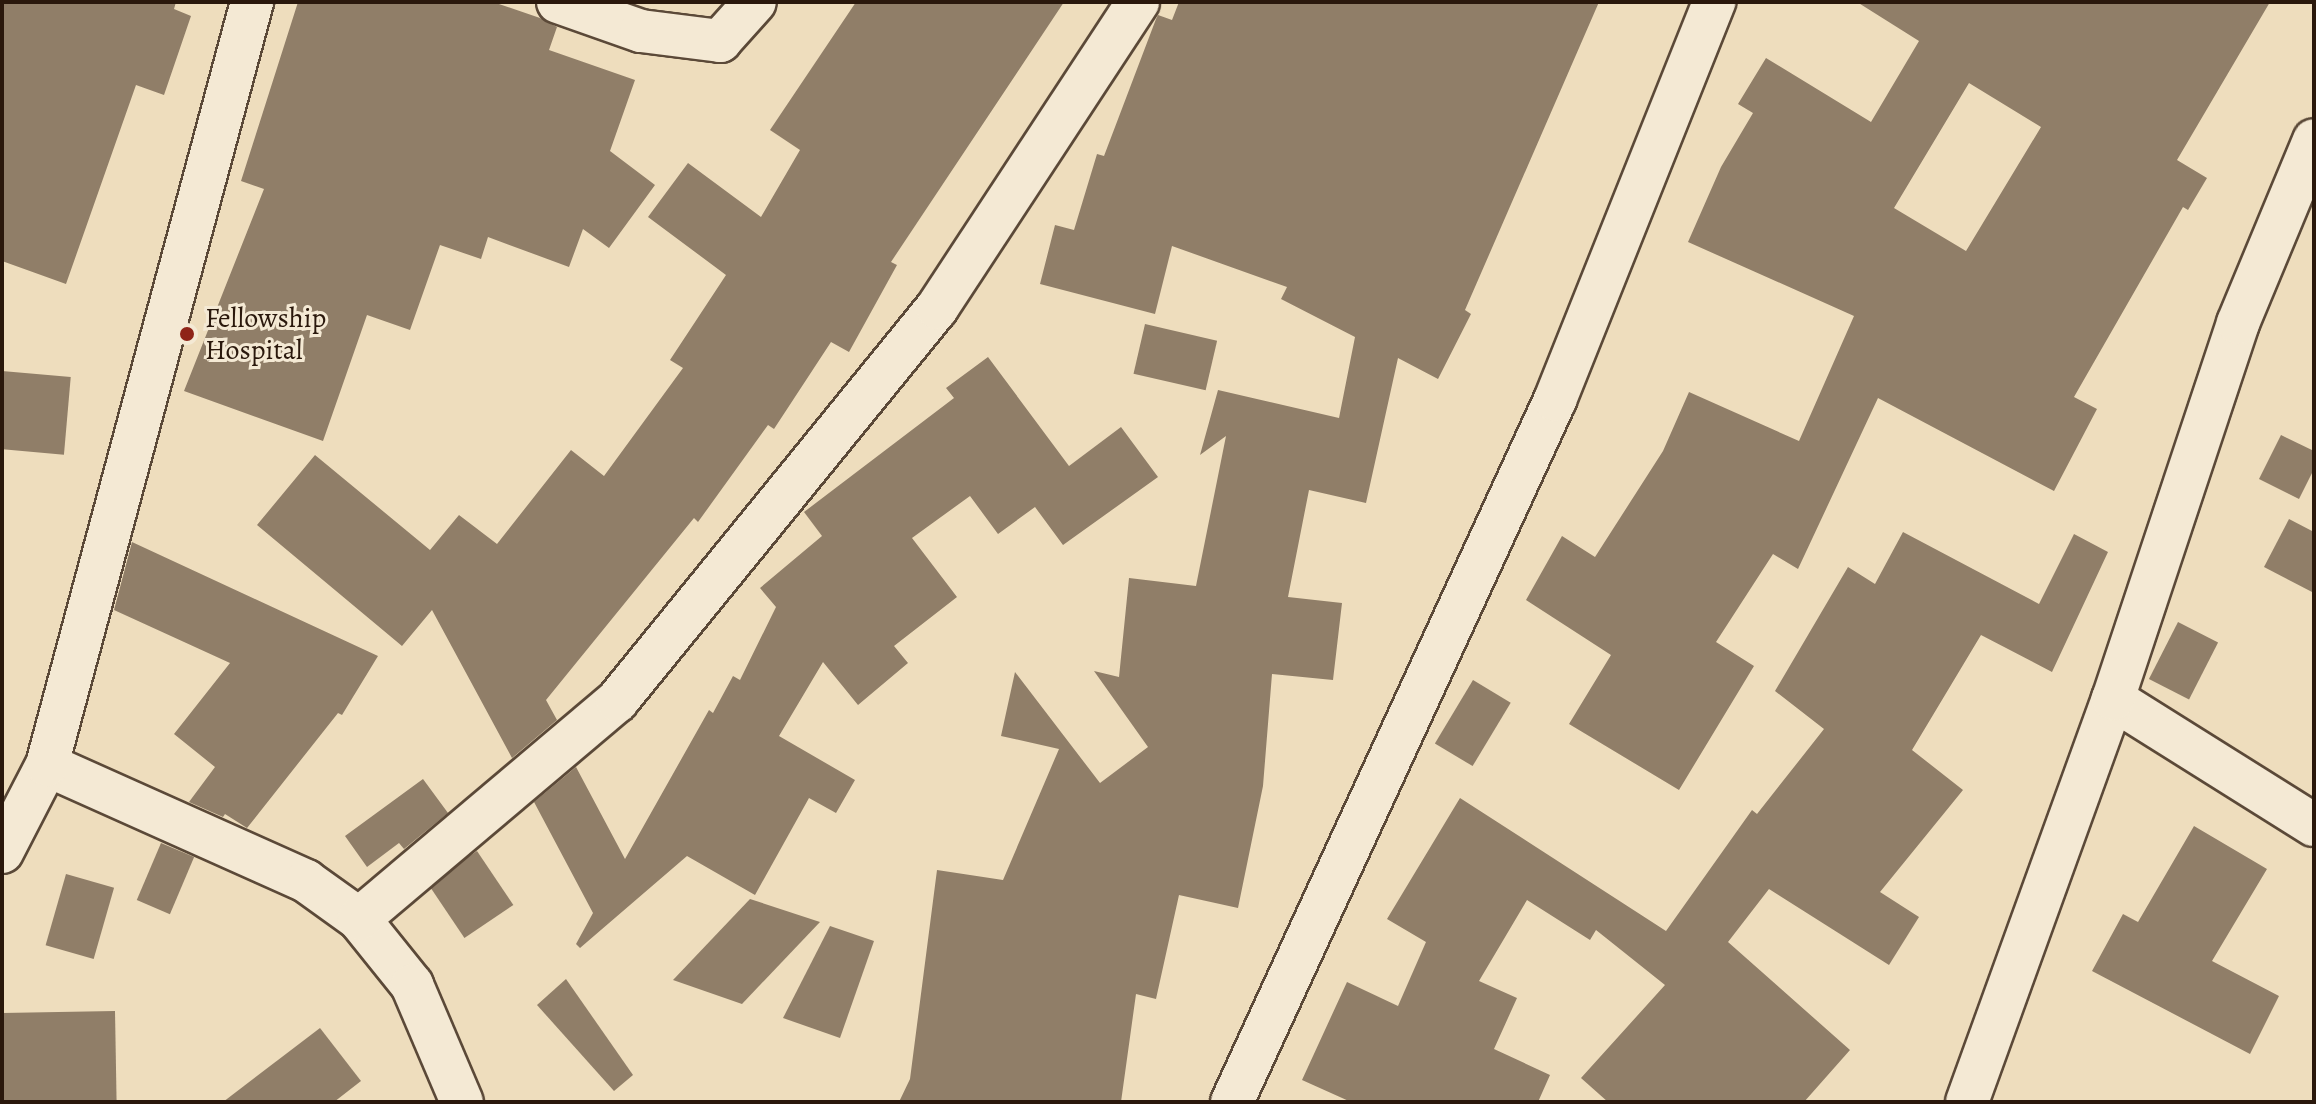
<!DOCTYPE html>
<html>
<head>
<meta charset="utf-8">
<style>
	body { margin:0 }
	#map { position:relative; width:2316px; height:1104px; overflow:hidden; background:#eeddbd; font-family:Alegreya,serif }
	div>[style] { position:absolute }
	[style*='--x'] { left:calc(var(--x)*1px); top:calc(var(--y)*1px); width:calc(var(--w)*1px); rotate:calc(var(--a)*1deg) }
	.building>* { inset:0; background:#907e68; transform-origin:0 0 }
	.roads { filter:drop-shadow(2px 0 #5b4938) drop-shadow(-2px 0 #5b4938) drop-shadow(0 2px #5b4938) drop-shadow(0 -2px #5b4938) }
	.street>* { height:42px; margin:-21px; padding:0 21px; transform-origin:21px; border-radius:21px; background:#f4e9d4 }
	.dots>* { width:22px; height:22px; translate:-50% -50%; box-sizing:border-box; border:4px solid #f4e9d4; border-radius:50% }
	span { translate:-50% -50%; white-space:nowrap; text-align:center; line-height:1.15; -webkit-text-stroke:6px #f4e9d4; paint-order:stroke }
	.poi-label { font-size:28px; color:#2a180c }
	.left { translate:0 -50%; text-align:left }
	.frame { position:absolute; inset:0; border:4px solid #2a180c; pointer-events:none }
</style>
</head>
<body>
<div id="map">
	<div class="building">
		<i style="clip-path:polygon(2px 2px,176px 2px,174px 9px,191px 16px,164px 95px,136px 85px,66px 284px,2px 261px)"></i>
		<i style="clip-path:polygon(298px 2px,493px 2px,540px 18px,557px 27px,549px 50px,635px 80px,610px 151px,655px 185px,609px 248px,583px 229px,569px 267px,488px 237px,481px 259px,440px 245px,410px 330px,367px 315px,323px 441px,184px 391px,264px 189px,241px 181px)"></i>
		<i style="clip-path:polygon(856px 2px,1064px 2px,891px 262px,897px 265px,849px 352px,831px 342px,774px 429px,768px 425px,698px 522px,694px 518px,546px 700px,557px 720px,512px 758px,432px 610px,402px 646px,257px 525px,315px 455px,430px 550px,459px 515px,497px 544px,571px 450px,604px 476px,683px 368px,670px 360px,726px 275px,648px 217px,688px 163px,761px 217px,800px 150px,770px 130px)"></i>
		<i style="clip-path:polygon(1179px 2px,1599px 2px,1465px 310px,1471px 314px,1438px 379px,1398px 358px,1366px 503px,1309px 490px,1288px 597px,1342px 603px,1333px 680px,1272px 674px,1263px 786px,1238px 908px,1179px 895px,1156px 999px,1136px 994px,1121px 1102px,899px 1102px,910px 1079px,937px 870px,1003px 880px,1059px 749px,1001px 736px,1015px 672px,1100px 783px,1148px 747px,1094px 671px,1119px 677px,1129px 578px,1196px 586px,1226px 436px,1200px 455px,1218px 390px,1339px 418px,1355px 337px,1281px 299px,1287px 287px,1172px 246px,1155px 314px,1040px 284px,1055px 225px,1074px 230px,1097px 154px,1104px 156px,1156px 19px,1158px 15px,1172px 20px)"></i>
		<i style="clip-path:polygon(evenodd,1857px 2px,2270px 2px,2177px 160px,2207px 178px,2188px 210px,2183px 207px,2074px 397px,2097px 409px,2054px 491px,1878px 398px,1798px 569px,1773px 554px,1716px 642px,1754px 666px,1679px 790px,1569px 724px,1611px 655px,1526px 600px,1562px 536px,1595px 557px,1663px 451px,1689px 392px,1799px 441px,1854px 316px,1688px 242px,1721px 167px,1753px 113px,1738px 104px,1766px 58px,1871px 122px,1919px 41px,1857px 2px,1969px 83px,2041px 127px,1966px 251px,1894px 208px,1969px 83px)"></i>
		<i style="left:1145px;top:324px;width:74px;height:51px;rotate:13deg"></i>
		<i style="clip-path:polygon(988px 357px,1069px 466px,1121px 427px,1158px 477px,1063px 545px,1035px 507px,998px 534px,970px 496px,912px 538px,957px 597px,894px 646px,908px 663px,858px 705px,823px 662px,779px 736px,855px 780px,836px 813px,809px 798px,755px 895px,687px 856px,580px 948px,576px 944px,593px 913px,534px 802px,576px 767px,625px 859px,709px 710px,713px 713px,733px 676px,740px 680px,776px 607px,760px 588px,822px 536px,804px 512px,954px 398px,946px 388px)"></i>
		<i style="left:2px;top:371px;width:69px;height:78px;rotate:5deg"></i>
		<i style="clip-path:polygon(2281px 435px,2314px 451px,2314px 469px,2299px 499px,2259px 479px)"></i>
		<i style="clip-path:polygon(2289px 519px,2314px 532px,2314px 593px,2264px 567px)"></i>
		<i style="clip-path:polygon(1903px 532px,2039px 604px,2074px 534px,2108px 552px,2052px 672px,1981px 635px,1912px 750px,1963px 790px,1880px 892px,1919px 917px,1889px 965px,1769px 889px,1728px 942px,1850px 1050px,1804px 1102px,1608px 1102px,1581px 1078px,1665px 985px,1596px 930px,1590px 940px,1527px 900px,1479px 981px,1517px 998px,1494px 1049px,1550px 1075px,1538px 1102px,1351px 1102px,1302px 1080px,1347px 982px,1398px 1006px,1426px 942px,1387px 919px,1460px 798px,1666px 931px,1752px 810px,1757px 814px,1824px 729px,1775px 691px,1848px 567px,1875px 584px)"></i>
		<i style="clip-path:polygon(132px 542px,378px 656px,342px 715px,338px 713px,247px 828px,225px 814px,223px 817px,189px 802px,215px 767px,174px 734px,230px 663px,114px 610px)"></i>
		<i style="left:2178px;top:622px;width:45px;height:64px;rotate:27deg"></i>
		<i style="left:1473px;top:680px;width:44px;height:74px;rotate:31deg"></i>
		<i style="clip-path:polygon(423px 779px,448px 813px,404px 849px,399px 843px,367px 867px,345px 836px)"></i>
		<i style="clip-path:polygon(2194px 826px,2267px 869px,2212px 961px,2279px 996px,2250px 1054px,2092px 971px,2123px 914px,2138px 922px)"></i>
		<i style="left:161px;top:843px;width:36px;height:62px;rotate:23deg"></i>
		<i style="left:477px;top:851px;width:65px;height:59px;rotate:56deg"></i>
		<i style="left:66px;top:874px;width:50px;height:74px;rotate:16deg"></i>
		<i style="clip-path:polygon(750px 899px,820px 922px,742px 1004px,673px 980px)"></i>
		<i style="clip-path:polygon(830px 926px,874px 941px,840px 1038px,783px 1018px)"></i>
		<i style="clip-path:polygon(566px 979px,633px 1075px,614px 1091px,537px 1005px)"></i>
		<i style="left:115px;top:1011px;width:91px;height:113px;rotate:89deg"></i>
		<i style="clip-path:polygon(320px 1028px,361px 1081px,334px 1102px,223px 1102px)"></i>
	</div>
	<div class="roads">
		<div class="street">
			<i style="--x:558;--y:2;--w:88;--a:19.3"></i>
			<i style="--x:641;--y:31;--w:80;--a:7.2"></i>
			<i style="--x:720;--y:41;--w:52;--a:-48.1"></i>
			<i style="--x:2113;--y:699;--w:237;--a:32.1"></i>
			<i style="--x:47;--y:765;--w:284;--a:24.1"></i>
			<i style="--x:306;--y:881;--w:65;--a:35.6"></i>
			<i style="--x:359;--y:919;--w:85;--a:51.2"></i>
			<i style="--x:412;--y:985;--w:127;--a:66.9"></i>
			<i style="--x:2;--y:852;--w:98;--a:-62.7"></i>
			<i style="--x:47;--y:765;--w:790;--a:-74.96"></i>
			<i style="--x:359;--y:919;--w:338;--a:-40.2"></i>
			<i style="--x:617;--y:701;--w:507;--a:-50.85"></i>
			<i style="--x:937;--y:308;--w:366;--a:-56.7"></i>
			<i style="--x:1232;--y:1102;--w:773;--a:-65.29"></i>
			<i style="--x:1555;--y:400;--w:429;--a:-68.2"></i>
			<i style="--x:1967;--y:1102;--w:429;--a:-70.1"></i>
			<i style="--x:2113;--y:699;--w:396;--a:-71.6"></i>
			<i style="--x:2238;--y:323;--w:198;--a:-67.4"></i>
		</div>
	</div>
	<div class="dots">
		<i style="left:187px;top:334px;background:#8f2418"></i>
	</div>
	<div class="poi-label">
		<span class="left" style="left:205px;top:334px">Fellowship<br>Hospital</span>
	</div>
	<div class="frame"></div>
</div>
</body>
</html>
